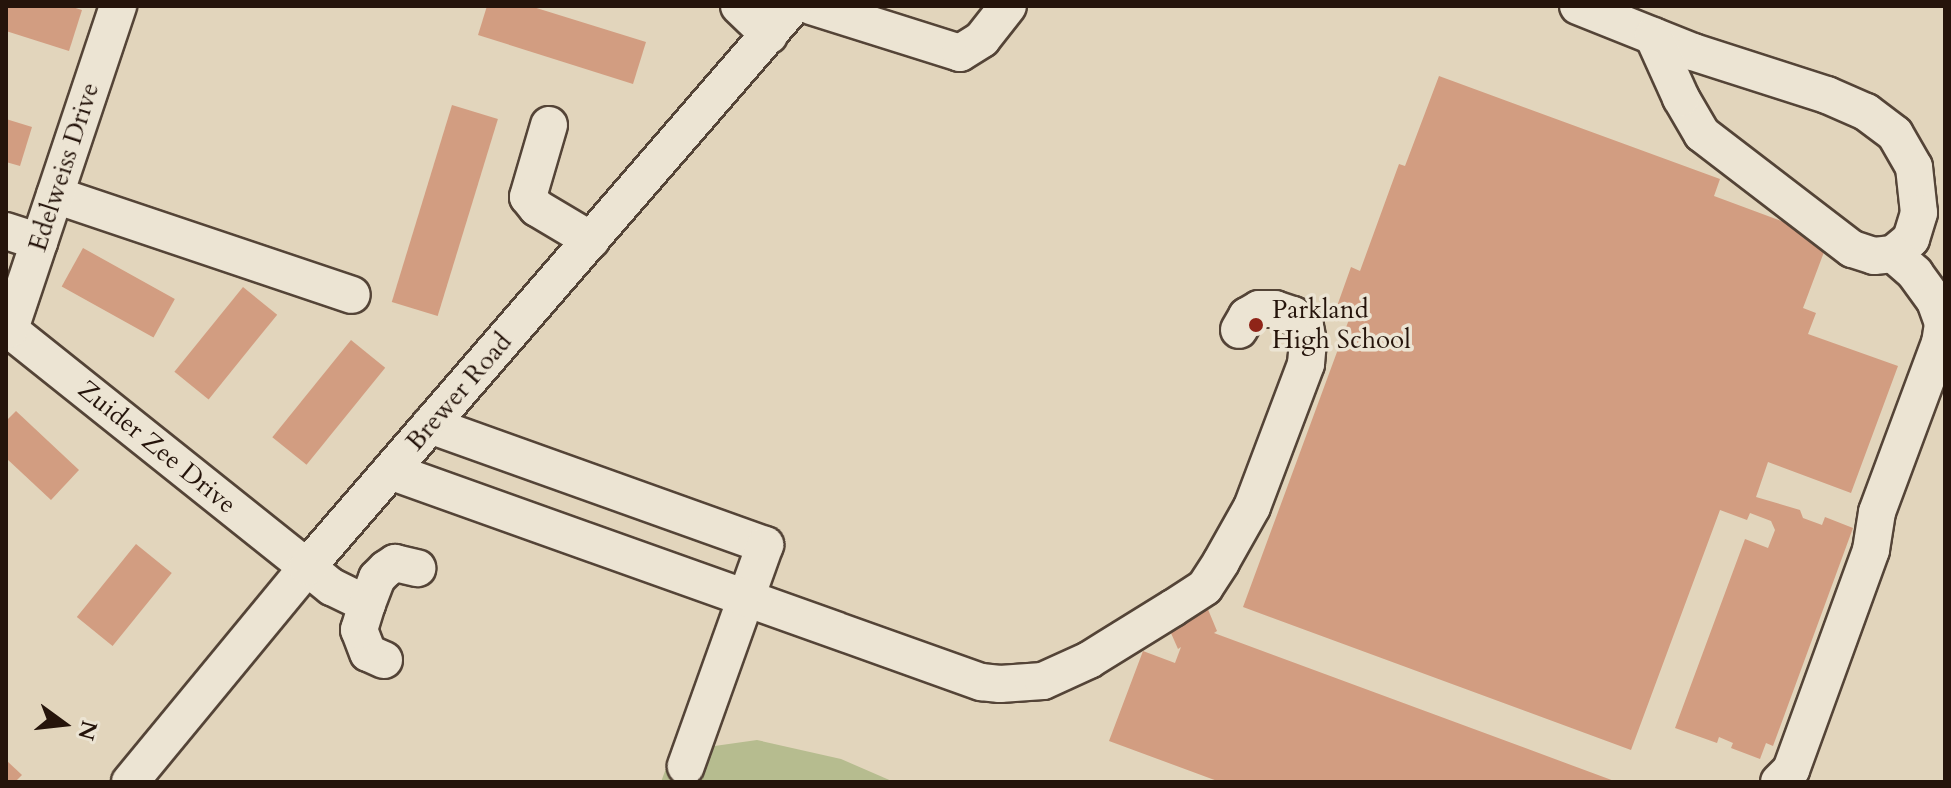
<!DOCTYPE html>
<html>
<head>
<meta charset="utf-8">
<style>
	body { margin:0 }
	#map { position:relative; width:1951px; height:788px; overflow:hidden; background:#e2d5bc; font-family:Cardo,serif }
	div>[style] { position:absolute }
	[style*='--x'] { left:calc(var(--x)*1px); top:calc(var(--y)*1px); width:calc(var(--w)*1px); rotate:calc(var(--a)*1deg) }
	.green>* { inset:0; background:#b6bc8f }
	.building>* { inset:0; background:#d29d81; transform-origin:0 0 }
	.roads { filter:drop-shadow(2px 0 #544437) drop-shadow(-2px 0 #544437) drop-shadow(0 2px #544437) drop-shadow(0 -2px #544437) }
	.minor>* { height:36px; margin:-18px; padding:0 18px; transform-origin:18px; border-radius:18px; background:#ece4d3 }
	.dots>* { width:22px; height:22px; translate:-50% -50%; box-sizing:border-box; border:4px solid #ece4d3; border-radius:50% }
	span { translate:-50% -50%; white-space:nowrap; text-align:center; line-height:1.15; -webkit-text-stroke:7px #ece4d3; paint-order:stroke }
	.street-label { font-size:26px; color:#25140b }
	.poi-label { font-size:26px; color:#25140b }
	.left { translate:0 -50%; text-align:left }
	.frame { position:absolute; inset:0; border:8px solid #25140b; pointer-events:none }
	.north { position:absolute; left:24px; top:684px; width:80px; height:80px; -webkit-text-stroke:6px #ece4d3; paint-order:stroke; rotate:105deg; font-size:22px; font-weight:700; line-height:32px; text-align:center; color:#25140b }
	.north::after { content:''; display:block; margin:auto; width:28px; height:36px; background:#25140b; clip-path:polygon(50% 0,100% 100%,50% 72%,0 100%) }
</style>
</head>
<body>
<div id="map">
	<div class="green">
		<i style="clip-path:polygon(757px 740px,841px 759px,894px 782px,661px 782px,672px 752px)"></i>
	</div>
	<div class="building">
		<i style="clip-path:polygon(6px 6px,69px 6px,82px 10px,69px 51px,6px 31px)"></i>
		<i style="clip-path:polygon(487px 6px,530px 6px,646px 42px,633px 84px,478px 35px)"></i>
		<i style="clip-path:polygon(1439px 76px,1720px 179px,1714px 196px,1814px 233px,1827px 244px,1803px 308px,1816px 313px,1808px 334px,1898px 366px,1851px 493px,1768px 462px,1756px 497px,1800px 510px,1803px 518px,1822px 525px,1825px 517px,1853px 528px,1773px 746px,1766px 743px,1760px 759px,1731px 748px,1733px 743px,1719px 737px,1717px 743px,1675px 728px,1745px 539px,1768px 548px,1775px 530px,1771px 521px,1750px 513px,1747px 520px,1720px 510px,1631px 750px,1243px 607px,1351px 314px,1336px 309px,1351px 267px,1360px 271px,1399px 164px,1405px 166px)"></i>
		<i style="left:452px;top:105px;width:48px;height:206px;rotate:17deg"></i>
		<i style="clip-path:polygon(6px 119px,32px 127px,20px 166px,6px 162px)"></i>
		<i style="left:83px;top:248px;width:105px;height:44px;rotate:29deg"></i>
		<i style="left:243px;top:287px;width:44px;height:109px;rotate:39deg"></i>
		<i style="left:351px;top:340px;width:44px;height:125px;rotate:39deg"></i>
		<i style="clip-path:polygon(16px 411px,79px 470px,51px 500px,6px 458px,6px 421px)"></i>
		<i style="left:136px;top:544px;width:46px;height:94px;rotate:39deg"></i>
		<i style="clip-path:polygon(1207px 607px,1217px 631px,1214px 633px,1617px 782px,1220px 782px,1109px 741px,1143px 651px,1175px 663px,1181px 647px,1178px 649px,1167px 624px)"></i>
		<i style="clip-path:polygon(6px 760px,22px 775px,15px 782px,6px 782px)"></i>
	</div>
	<div class="roads">
		<div class="minor">
			<i style="--x:739;--y:6;--w:42;--a:44"></i>
			<i style="--x:811;--y:6;--w:156;--a:17.5"></i>
			<i style="--x:960;--y:53;--w:26;--a:-32"></i>
			<i style="--x:982;--y:39;--w:42;--a:-51.8"></i>
			<i style="--x:1578;--y:6;--w:124;--a:21.8"></i>
			<i style="--x:1693;--y:52;--w:141;--a:17.8"></i>
			<i style="--x:1827;--y:95;--w:43;--a:23.6"></i>
			<i style="--x:1866;--y:112;--w:36;--a:37"></i>
			<i style="--x:1895;--y:134;--w:38;--a:60"></i>
			<i style="--x:1914;--y:167;--w:46;--a:83.8"></i>
			<i style="--x:1919;--y:213;--w:27;--a:107"></i>
			<i style="--x:1911;--y:239;--w:23;--a:140"></i>
			<i style="--x:1893;--y:254;--w:19;--a:174"></i>
			<i style="--x:1874;--y:256;--w:23;--a:-162"></i>
			<i style="--x:1852;--y:249;--w:189;--a:-142.5"></i>
			<i style="--x:1702;--y:134;--w:42;--a:-120.3"></i>
			<i style="--x:1681;--y:98;--w:68;--a:-114.3"></i>
			<i style="--x:549;--y:125;--w:75;--a:106.3"></i>
			<i style="--x:528;--y:197;--w:14;--a:51"></i>
			<i style="--x:537;--y:208;--w:63;--a:30.7"></i>
			<i style="--x:55;--y:195;--w:313;--a:18.6"></i>
			<i style="--x:6;--y:231;--w:35;--a:18"></i>
			<i style="--x:6;--y:327;--w:385;--a:38.6"></i>
			<i style="--x:307;--y:567;--w:32;--a:39"></i>
			<i style="--x:332;--y:587;--w:39;--a:26"></i>
			<i style="--x:10;--y:329;--w:341;--a:-71.5"></i>
			<i style="--x:430;--y:425;--w:356;--a:19.7"></i>
			<i style="--x:765;--y:545;--w:235;--a:109.7"></i>
			<i style="--x:390;--y:471;--w:628;--a:19.65"></i>
			<i style="--x:981;--y:682;--w:19;--a:6"></i>
			<i style="--x:1000;--y:684;--w:43;--a:-4"></i>
			<i style="--x:1043;--y:681;--w:51;--a:-24.5"></i>
			<i style="--x:1089;--y:660;--w:99;--a:-31.8"></i>
			<i style="--x:1173;--y:608;--w:38;--a:-33"></i>
			<i style="--x:1205;--y:587;--w:30;--a:-57"></i>
			<i style="--x:1221;--y:562;--w:63;--a:-60.6"></i>
			<i style="--x:1252;--y:507;--w:153;--a:-69.3"></i>
			<i style="--x:1306;--y:364;--w:22;--a:-85"></i>
			<i style="--x:1308;--y:342;--w:16;--a:-101"></i>
			<i style="--x:1305;--y:326;--w:16;--a:-137"></i>
			<i style="--x:1293;--y:315;--w:19;--a:-162"></i>
			<i style="--x:1275;--y:309;--w:16;--a:180"></i>
			<i style="--x:1259;--y:309;--w:14;--a:150"></i>
			<i style="--x:1247;--y:316;--w:16;--a:120"></i>
			<i style="--x:384;--y:660;--w:17;--a:-156"></i>
			<i style="--x:368;--y:653;--w:25;--a:-111"></i>
			<i style="--x:359;--y:630;--w:27;--a:-73"></i>
			<i style="--x:367;--y:604;--w:28;--a:-69"></i>
			<i style="--x:377;--y:578;--w:13;--a:-45"></i>
			<i style="--x:386;--y:569;--w:11;--a:-34"></i>
			<i style="--x:395;--y:563;--w:23;--a:13"></i>
			<i style="--x:130;--y:782;--w:278;--a:-50.5"></i>
			<i style="--x:307;--y:567;--w:742;--a:-49.1"></i>
			<i style="--x:1779;--y:782;--w:17;--a:-45"></i>
			<i style="--x:1791;--y:770;--w:234;--a:-70"></i>
			<i style="--x:1871;--y:550;--w:38;--a:-81"></i>
			<i style="--x:1877;--y:512;--w:180;--a:-69.6"></i>
			<i style="--x:1940;--y:343;--w:20;--a:-81"></i>
			<i style="--x:1943;--y:323;--w:23;--a:-110"></i>
			<i style="--x:1935;--y:301;--w:34;--a:-126"></i>
			<i style="--x:1915;--y:273;--w:29;--a:-139"></i>
		</div>
	</div>
	<div class="dots">
		<i style="left:1256px;top:325px;background:#8f2418"></i>
	</div>
	<div class="street-label">
		<span style="left:64px;top:167px;rotate:-72deg">Edelweiss Drive</span>
		<span style="left:459px;top:392px;rotate:-49deg">Brewer Road</span>
		<span style="left:157px;top:447px;rotate:39deg">Zuider Zee Drive</span>
	</div>
	<div class="poi-label">
		<span class="left" style="left:1272px;top:325px">Parkland<br>High School</span>
	</div>
	<div class="frame"></div>
	<div class="north">N</div>
</div>
</body>
</html>
